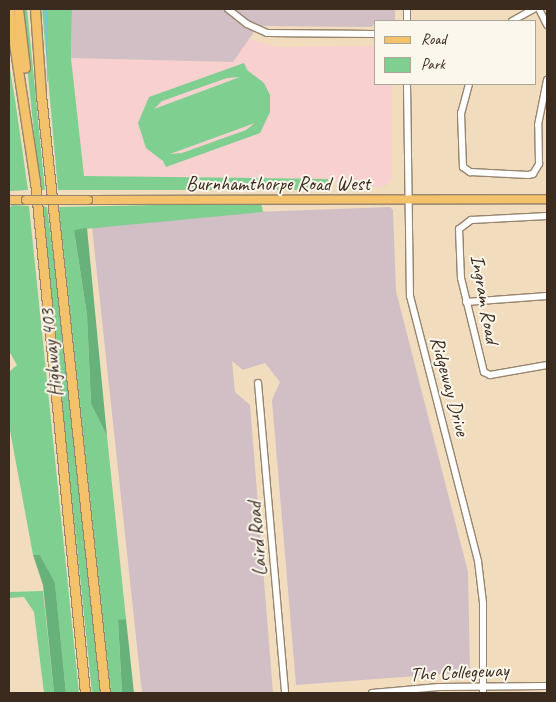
<!DOCTYPE html>
<html>
<head>
<meta charset="utf-8">
<style>
	body { margin:0 }
	#map { position:relative; width:556px; height:702px; overflow:hidden; background:#f1ddbd; font-family:Caveat,sans-serif }
	div>[style] { position:absolute }
	[style*='--x'] { left:calc(var(--x)*1px); top:calc(var(--y)*1px); width:calc(var(--w)*1px); rotate:calc(var(--a)*1deg) }
	.built>* { inset:0; background:#f7d0cf }
	.industrial>* { inset:0; background:#d2bec5 }
	.green>* { inset:0; background:#7ecf90 }
	.forest>* { inset:0; background:#66b27a }
	.stream>* { height:1px; margin:-0.5px; padding:0 0.5px; transform-origin:0.5px; border-radius:0.5px; background:#6fc2ec }
	.roads { filter:drop-shadow(1px 0 #96846e) drop-shadow(-1px 0 #96846e) drop-shadow(0 1px #96846e) drop-shadow(0 -1px #96846e) }
	.minor>* { height:6px; margin:-3px; padding:0 3px; transform-origin:3px; border-radius:3px; background:#fff }
	.major>* { height:8px; margin:-4px; padding:0 4px; transform-origin:4px; border-radius:4px; background:#f3c26a }
	.highway>* { height:9px; margin:-4.5px; padding:0 4.5px; transform-origin:4.5px; border-radius:4.5px; background:#f3c26a }
	.bridges { filter:drop-shadow(1px 0 #96846e) drop-shadow(-1px 0 #96846e) drop-shadow(0 1px #96846e) drop-shadow(0 -1px #96846e) }
	.major-bridge>* { height:8px; margin:-4px; padding:0 4px; transform-origin:4px; border-radius:4px; background:#f3c26a }
	span { translate:-50% -50%; white-space:nowrap; text-align:center; line-height:1.15; -webkit-text-stroke:4px #fbf7ec; paint-order:stroke }
	.street-label { font-size:20px; color:#3b2a1e }
	.frame { position:absolute; inset:0; border:10px solid #3b2a1e; pointer-events:none }
	.legend { position:absolute; left:374px; top:20px; width:162px; height:65px; box-sizing:border-box; background:#fbf7ec; border:1px solid #aea59a; margin:0; padding:6px 9px; list-style:none; font-size:15px; color:#3b2a1e }
	.legend li { display:flex; align-items:center; gap:10px; height:25px }
	.legend b { width:25px; border:1px solid #aea59a }
</style>
</head>
<body>
<div id="map">
	<div class="built">
		<i style="clip-path:polygon(249px 39px,278px 47px,375px 46px,375px 84px,392px 84px,392px 180px,383px 188px,328px 179px,84px 176px,71px 58px,233px 62px)"></i>
	</div>
	<div class="industrial">
		<i style="clip-path:polygon(72px 9px,395px 9px,395px 21px,375px 21px,372px 27px,258px 26px,233px 62px,71px 58px)"></i>
		<i style="clip-path:polygon(390px 207px,393px 210px,396px 291px,468px 572px,470px 672px,296px 685px,272px 400px,280px 382px,265px 363px,243px 370px,232px 361px,235px 392px,250px 405px,273px 693px,142px 693px,92px 227px,253px 212px)"></i>
	</div>
	<div class="green">
		<i style="clip-path:polygon(21px 9px,27px 9px,45px 190px,40px 190px)"></i>
		<i style="clip-path:polygon(42px 9px,72px 9px,71px 58px,84px 176px,328px 179px,328px 190px,58px 190px)"></i>
		<i style="clip-path:polygon(9px 63px,16px 106px,28px 190px,9px 191px)"></i>
		<i style="clip-path:polygon(evenodd,244px 63px,247px 70px,264px 83px,270px 95px,270px 112px,260px 133px,166px 167px,163px 161px,146px 148px,138px 123px,149px 97px,244px 63px,240px 77px,154px 109px,162px 101px,227px 78px,240px 77px,244px 63px,255px 123px,246px 130px,182px 153px,170px 154px,255px 123px)"></i>
		<i style="clip-path:polygon(261px 203px,263px 212px,74px 230px,87px 315px,91px 404px,107px 436px,126px 619px,118px 621px,122px 693px,111px 693px,59px 207px)"></i>
		<i style="clip-path:polygon(12px 205px,29px 206px,79px 693px,66px 693px,55px 584px,40px 555px,33px 555px,9px 425px,9px 372px,17px 365px,9px 351px,9px 209px)"></i>
		<i style="clip-path:polygon(42px 206px,47px 207px,60px 307px,101px 693px,92px 693px)"></i>
		<i style="clip-path:polygon(43px 591px,54px 693px,44px 693px,34px 612px,24px 597px,9px 598px,9px 592px)"></i>
	</div>
	<div class="forest">
		<i style="clip-path:polygon(87px 228px,107px 436px,91px 404px,87px 315px,74px 230px)"></i>
		<i style="clip-path:polygon(33px 555px,40px 555px,55px 583px,66px 693px,54px 693px,43px 585px)"></i>
		<i style="clip-path:polygon(126px 619px,134px 693px,122px 693px,118px 620px)"></i>
	</div>
	<div class="stream">
		<i style="--x:46;--y:9;--w:72;--a:89.2"></i>
	</div>
	<div class="roads">
		<div class="minor">
			<i style="--x:228;--y:9;--w:24;--a:38"></i>
			<i style="--x:247;--y:24;--w:22;--a:24"></i>
			<i style="--x:267;--y:33;--w:108;--a:0.5"></i>
			<i style="--x:407;--y:9;--w:12;--a:90"></i>
			<i style="--x:539;--y:9;--w:18;--a:63"></i>
			<i style="--x:512;--y:21;--w:25;--a:-29"></i>
			<i style="--x:407;--y:84;--w:212;--a:89.2"></i>
			<i style="--x:410;--y:296;--w:274;--a:75.6"></i>
			<i style="--x:478;--y:561;--w:42;--a:83.2"></i>
			<i style="--x:483;--y:603;--w:90;--a:90"></i>
			<i style="--x:469;--y:84;--w:30;--a:105"></i>
			<i style="--x:461;--y:113;--w:54;--a:87.9"></i>
			<i style="--x:463;--y:167;--w:9;--a:36"></i>
			<i style="--x:470;--y:172;--w:58;--a:3"></i>
			<i style="--x:528;--y:175;--w:5;--a:-11"></i>
			<i style="--x:533;--y:174;--w:12;--a:-59"></i>
			<i style="--x:539;--y:164;--w:39;--a:-91"></i>
			<i style="--x:538;--y:125;--w:46;--a:-78.7"></i>
			<i style="--x:547;--y:216;--w:76;--a:177"></i>
			<i style="--x:471;--y:220;--w:15;--a:143"></i>
			<i style="--x:459;--y:229;--w:49;--a:87.7"></i>
			<i style="--x:461;--y:278;--w:97;--a:76.3"></i>
			<i style="--x:484;--y:372;--w:7;--a:27"></i>
			<i style="--x:490;--y:375;--w:58;--a:-10"></i>
			<i style="--x:466;--y:302;--w:81;--a:-4.2"></i>
			<i style="--x:258;--y:383;--w:311;--a:85"></i>
			<i style="--x:372;--y:693;--w:67;--a:-5.1"></i>
			<i style="--x:439;--y:687;--w:108;--a:-0.5"></i>
		</div>
		<div class="major">
			<i style="--x:9;--y:200;--w:17;--a:0"></i>
			<i style="--x:88;--y:200;--w:459;--a:-0.1"></i>
		</div>
		<div class="highway">
			<i style="--x:18;--y:9;--w:59;--a:83.2"></i>
			<i style="--x:35;--y:9;--w:86;--a:86"></i>
			<i style="--x:41;--y:95;--w:601;--a:83.89"></i>
			<i style="--x:9;--y:10;--w:173;--a:81.4"></i>
			<i style="--x:35;--y:181;--w:514;--a:84.42"></i>
		</div>
	</div>
	<div class="bridges">
		<div class="major-bridge">
			<i style="--x:26;--y:200;--w:62;--a:0"></i>
		</div>
	</div>
	<div class="street-label">
		<span style="left:278px;top:183px">Burnhamthorpe Road West</span>
		<span style="left:485px;top:299px;rotate:80deg">Ingram Road</span>
		<span style="left:51px;top:353px;rotate:-96deg">Highway 403</span>
		<span style="left:450px;top:386px;rotate:75deg">Ridgeway Drive</span>
		<span style="left:257px;top:539px;rotate:-95deg">Laird Road</span>
		<span style="left:459px;top:672px;rotate:-3deg">The Collegeway</span>
	</div>
	<div class="frame"></div>
	<ul class="legend">
	<li><b style="height:6px;background:#f3c26a"></b>Road</li>
	<li><b style="height:14px;background:#7ecf90"></b>Park</li>
	</ul>
</div>
</body>
</html>
